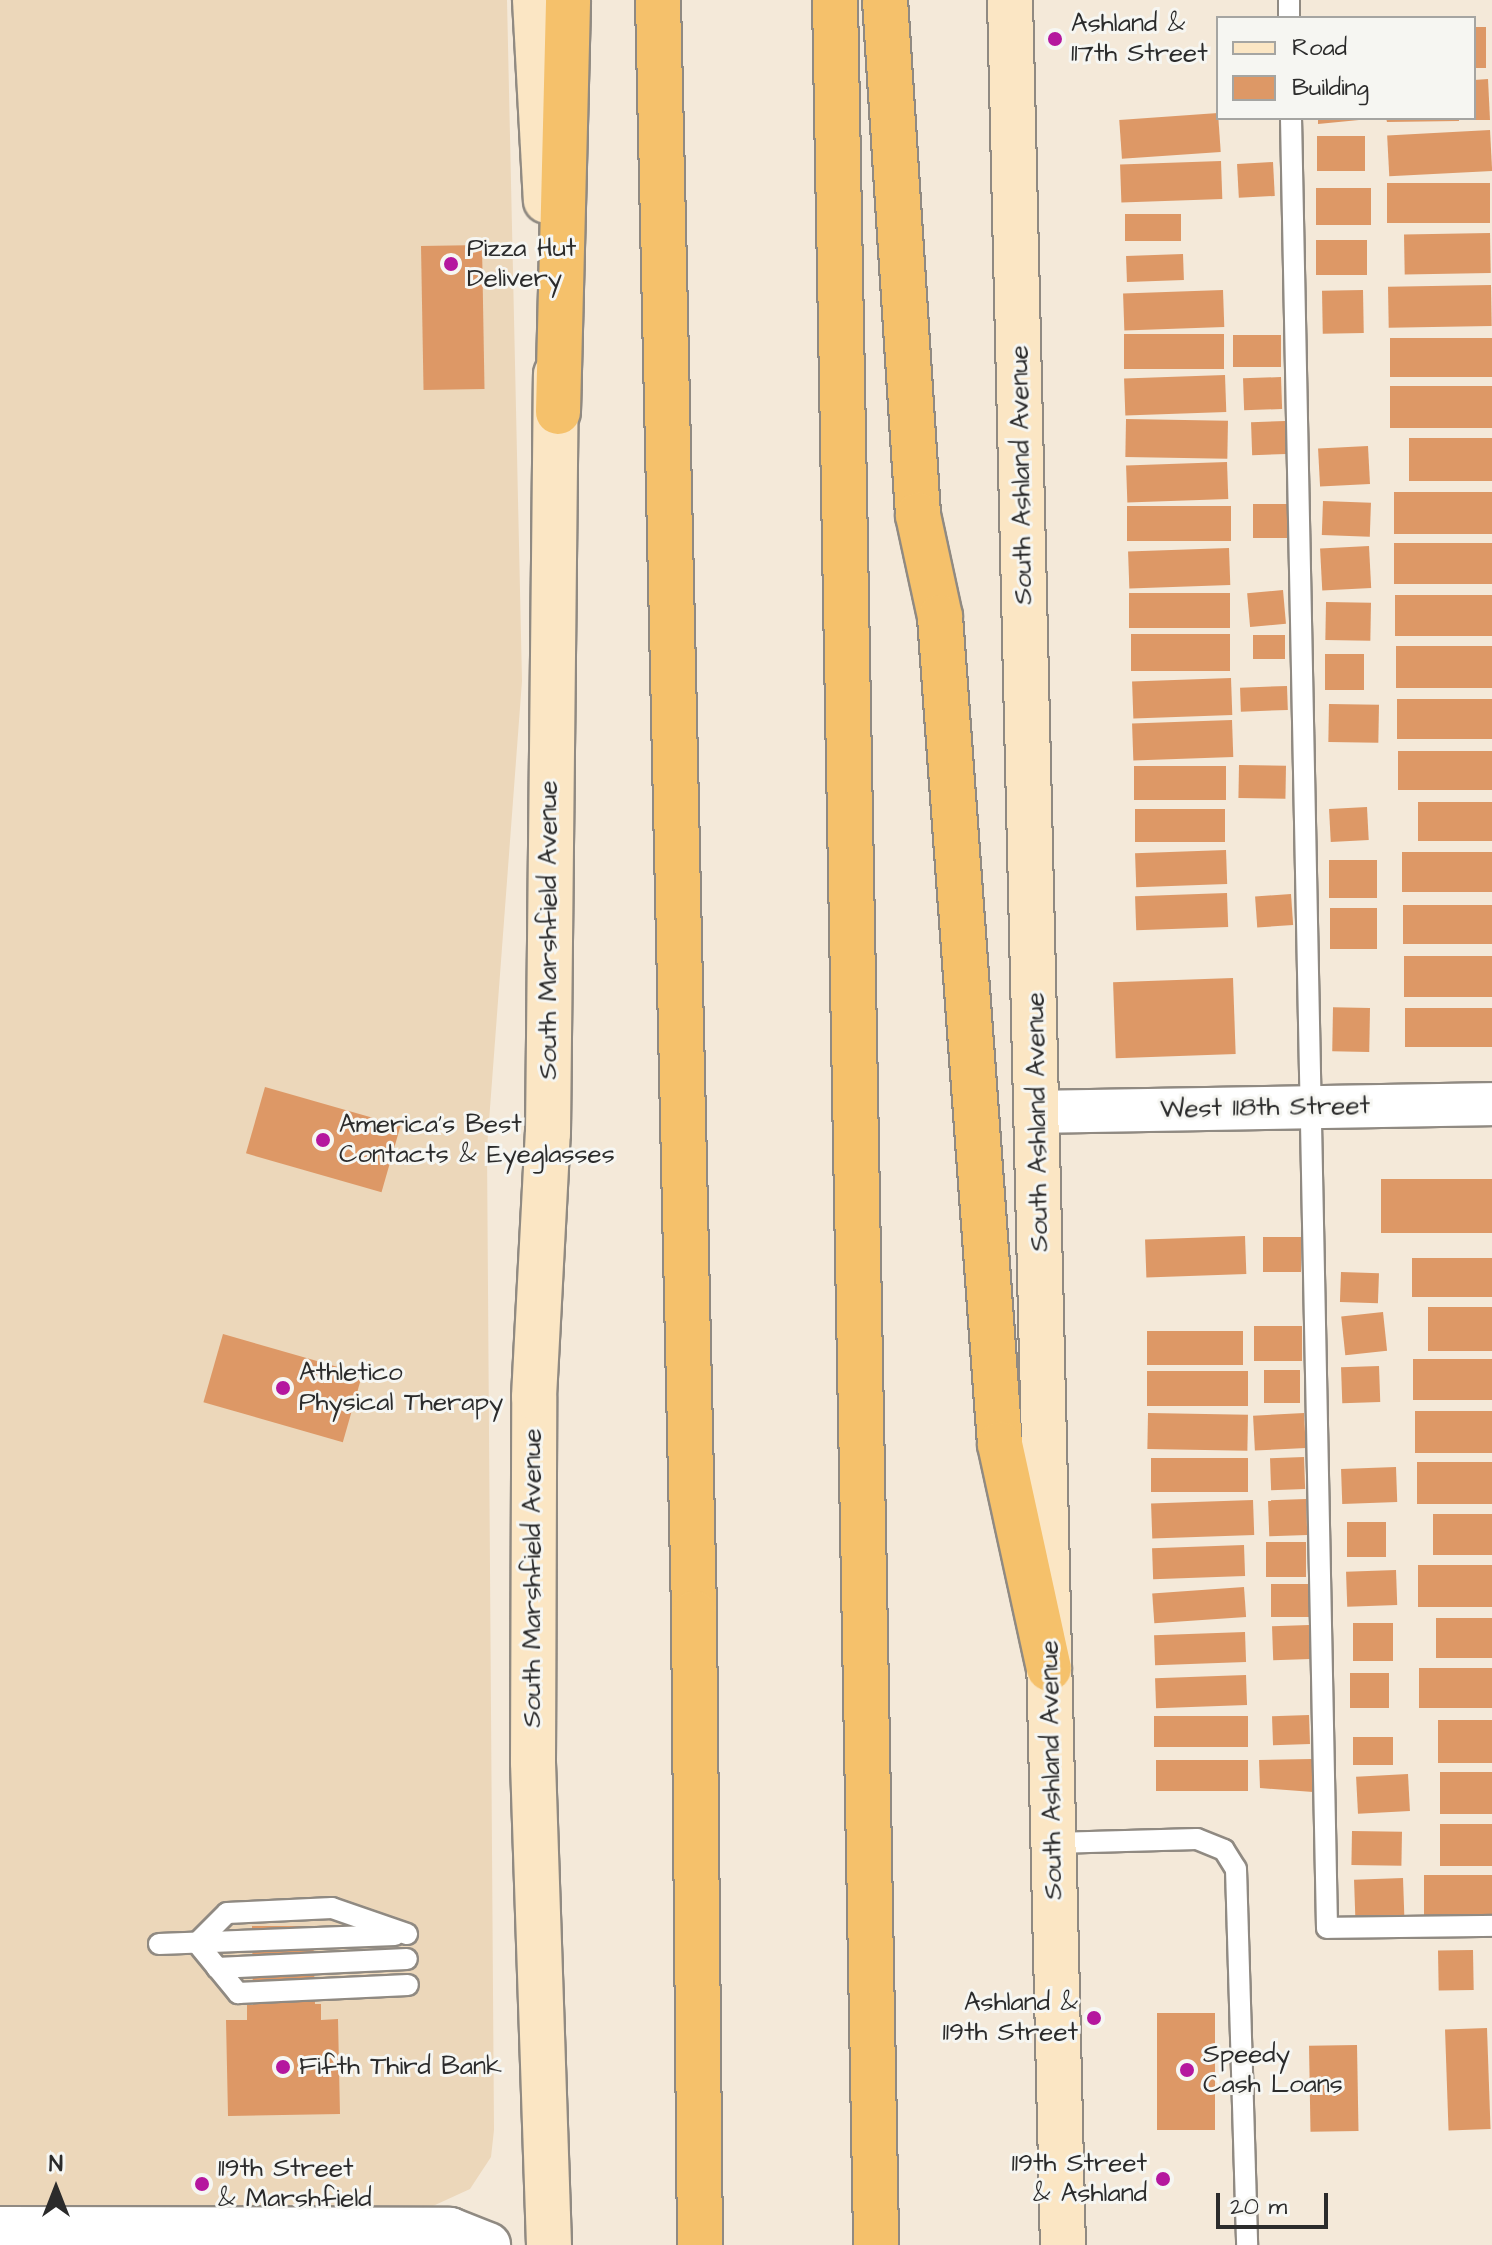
<!DOCTYPE html>
<html>
<head>
<meta charset="utf-8">
<style>
	body { margin:0 }
	#map { position:relative; width:1492px; height:2245px; overflow:hidden; background:#f4e9d9; font-family:"Architects Daughter",sans-serif }
	div>[style] { position:absolute }
	[style*='--x'] { left:calc(var(--x)*1px); top:calc(var(--y)*1px); width:calc(var(--w)*1px); rotate:calc(var(--a)*1deg) }
	.built>* { inset:0; background:#ecd7ba }
	.building>* { inset:0; background:#dd9866; transform-origin:0 0 }
	.roads { filter:drop-shadow(2px 0 #908a82) drop-shadow(-2px 0 #908a82) drop-shadow(0 2px #908a82) drop-shadow(0 -2px #908a82) }
	.service>* { height:20px; margin:-10px; padding:0 10px; transform-origin:10px; border-radius:10px; background:#fff }
	.minor>* { height:42px; margin:-21px; padding:0 21px; transform-origin:21px; border-radius:21px; background:#fff }
	.tertiary>* { height:44px; margin:-22px; padding:0 22px; transform-origin:22px; border-radius:22px; background:#fff }
	.secondary>* { height:44px; margin:-22px; padding:0 22px; transform-origin:22px; border-radius:22px; background:#fbe6c4 }
	.motorway>* { height:44px; margin:-22px; padding:0 22px; transform-origin:22px; border-radius:22px; background:#f5c16b }
	.dots>* { width:22px; height:22px; translate:-50% -50%; box-sizing:border-box; border:4px solid #f6f6f2; border-radius:50% }
	span { translate:-50% -50%; white-space:nowrap; text-align:center; line-height:1.15; -webkit-text-stroke:6px #f6f6f2; paint-order:stroke }
	.poi-label { font-size:26px; color:#2b2b2b }
	.left { translate:0 -50%; text-align:left }
	.right { translate:-100% -50%; text-align:right }
	.street-label { font-size:26px; color:#2b2b2b }
	.legend { position:absolute; left:1216px; top:16px; width:260px; height:104px; box-sizing:border-box; background:#f6f6f2; border:2px solid #a5a5a2; margin:0; padding:10px 14px; list-style:none; font-size:24px; color:#2b2b2b }
	.legend li { display:flex; align-items:center; gap:16px; height:40px }
	.legend b { width:40px; border:2px solid #a5a5a2 }
	.north { position:absolute; left:16px; top:2149px; width:80px; height:80px; -webkit-text-stroke:6px #f6f6f2; paint-order:stroke; rotate:0deg; font-size:22px; font-weight:700; line-height:32px; text-align:center; color:#2b2b2b }
	.north::after { content:''; display:block; margin:auto; width:28px; height:36px; background:#2b2b2b; clip-path:polygon(50% 0,100% 100%,50% 72%,0 100%) }
	.scale { position:absolute; left:1216px; top:2193px; width:112px; height:36px; box-sizing:border-box; border:4px solid #2b2b2b; border-top:0; padding-left:10px; font-size:24px; line-height:28px; white-space:nowrap; color:#2b2b2b; -webkit-text-stroke:6px #f6f6f2; paint-order:stroke }
</style>
</head>
<body>
<div id="map">
	<div class="built">
		<i style="clip-path:polygon(0 0,507px 0,522px 681px,487px 1148px,494px 2130px,491px 2157px,470px 2189px,422px 2211px,0 2227px)"></i>
	</div>
	<div class="building">
		<i style="left:1474px;top:27px;width:12px;height:41px"></i>
		<i style="clip-path:polygon(1488px 79px,1490px 120px,1474px 120px,1474px 80px)"></i>
		<i style="left:1218px;top:113px;width:39px;height:99px;rotate:86deg"></i>
		<i style="clip-path:polygon(1318px 118px,1359px 118px,1359px 120px,1318px 124px)"></i>
		<i style="clip-path:polygon(1386px 118px,1459px 118px,1459px 121px,1387px 122px)"></i>
		<i style="left:1490px;top:130px;width:41px;height:103px;rotate:87deg"></i>
		<i style="left:1317px;top:136px;width:48px;height:35px"></i>
		<i style="left:1221px;top:161px;width:38px;height:101px;rotate:88deg"></i>
		<i style="left:1273px;top:162px;width:34px;height:36px;rotate:87deg"></i>
		<i style="left:1490px;top:183px;width:40px;height:103px;rotate:90deg"></i>
		<i style="left:1316px;top:188px;width:55px;height:37px"></i>
		<i style="left:1125px;top:214px;width:56px;height:27px"></i>
		<i style="left:1490px;top:233px;width:40px;height:86px;rotate:89deg"></i>
		<i style="left:1316px;top:240px;width:51px;height:35px"></i>
		<i style="left:482px;top:245px;width:144px;height:61px;rotate:89deg"></i>
		<i style="left:1183px;top:254px;width:26px;height:57px;rotate:88deg"></i>
		<i style="left:1491px;top:285px;width:41px;height:103px;rotate:89deg"></i>
		<i style="left:1223px;top:290px;width:37px;height:100px;rotate:88deg"></i>
		<i style="left:1363px;top:290px;width:43px;height:41px;rotate:89deg"></i>
		<i style="left:1224px;top:334px;width:35px;height:100px;rotate:90deg"></i>
		<i style="left:1233px;top:335px;width:48px;height:32px"></i>
		<i style="left:1492px;top:338px;width:39px;height:102px;rotate:90deg"></i>
		<i style="left:1225px;top:375px;width:37px;height:101px;rotate:88deg"></i>
		<i style="left:1281px;top:377px;width:32px;height:38px;rotate:88deg"></i>
		<i style="left:1492px;top:386px;width:42px;height:102px;rotate:90deg"></i>
		<i style="left:1126px;top:419px;width:102px;height:38px;rotate:1deg"></i>
		<i style="left:1285px;top:421px;width:33px;height:34px;rotate:88deg"></i>
		<i style="left:1492px;top:438px;width:43px;height:83px;rotate:90deg"></i>
		<i style="left:1368px;top:446px;width:38px;height:50px;rotate:87deg"></i>
		<i style="left:1227px;top:462px;width:37px;height:101px;rotate:88deg"></i>
		<i style="left:1492px;top:492px;width:42px;height:98px;rotate:90deg"></i>
		<i style="left:1323px;top:501px;width:48px;height:34px;rotate:2deg"></i>
		<i style="left:1287px;top:504px;width:34px;height:34px;rotate:90deg"></i>
		<i style="left:1231px;top:506px;width:35px;height:104px;rotate:90deg"></i>
		<i style="left:1492px;top:543px;width:41px;height:98px;rotate:90deg"></i>
		<i style="left:1369px;top:546px;width:42px;height:49px;rotate:87deg"></i>
		<i style="left:1229px;top:548px;width:37px;height:101px;rotate:88deg"></i>
		<i style="left:1283px;top:590px;width:34px;height:36px;rotate:85deg"></i>
		<i style="left:1129px;top:593px;width:101px;height:35px"></i>
		<i style="left:1492px;top:595px;width:41px;height:97px;rotate:90deg"></i>
		<i style="left:1326px;top:602px;width:45px;height:38px;rotate:1deg"></i>
		<i style="left:1230px;top:634px;width:37px;height:99px;rotate:90deg"></i>
		<i style="left:1253px;top:635px;width:32px;height:24px"></i>
		<i style="left:1492px;top:646px;width:42px;height:96px;rotate:90deg"></i>
		<i style="left:1325px;top:654px;width:39px;height:36px"></i>
		<i style="left:1231px;top:678px;width:37px;height:99px;rotate:88deg"></i>
		<i style="left:1287px;top:686px;width:24px;height:47px;rotate:88deg"></i>
		<i style="left:1397px;top:699px;width:95px;height:40px"></i>
		<i style="left:1329px;top:704px;width:50px;height:38px;rotate:1deg"></i>
		<i style="left:1232px;top:720px;width:37px;height:100px;rotate:88deg"></i>
		<i style="left:1492px;top:751px;width:39px;height:94px;rotate:90deg"></i>
		<i style="left:1239px;top:765px;width:47px;height:33px;rotate:1deg"></i>
		<i style="left:1134px;top:766px;width:92px;height:34px"></i>
		<i style="left:1492px;top:802px;width:39px;height:74px;rotate:90deg"></i>
		<i style="left:1367px;top:807px;width:33px;height:38px;rotate:87deg"></i>
		<i style="left:1135px;top:809px;width:90px;height:33px"></i>
		<i style="left:1226px;top:850px;width:34px;height:91px;rotate:88deg"></i>
		<i style="left:1492px;top:852px;width:40px;height:90px;rotate:90deg"></i>
		<i style="left:1329px;top:860px;width:48px;height:38px"></i>
		<i style="left:1227px;top:893px;width:34px;height:92px;rotate:88deg"></i>
		<i style="left:1291px;top:894px;width:31px;height:36px;rotate:86deg"></i>
		<i style="left:1403px;top:905px;width:89px;height:39px"></i>
		<i style="left:1330px;top:908px;width:47px;height:41px"></i>
		<i style="left:1404px;top:956px;width:88px;height:41px"></i>
		<i style="left:1233px;top:978px;width:76px;height:120px;rotate:88deg"></i>
		<i style="left:1370px;top:1008px;width:44px;height:37px;rotate:91deg"></i>
		<i style="left:1492px;top:1008px;width:39px;height:87px;rotate:90deg"></i>
		<i style="left:265px;top:1087px;width:141px;height:69px;rotate:16deg"></i>
		<i style="left:1492px;top:1179px;width:54px;height:111px;rotate:90deg"></i>
		<i style="left:1245px;top:1236px;width:38px;height:100px;rotate:88deg"></i>
		<i style="left:1263px;top:1237px;width:38px;height:35px"></i>
		<i style="left:1412px;top:1258px;width:80px;height:39px"></i>
		<i style="left:1341px;top:1272px;width:38px;height:30px;rotate:2deg"></i>
		<i style="left:1428px;top:1307px;width:64px;height:44px"></i>
		<i style="left:1383px;top:1312px;width:39px;height:42px;rotate:84deg"></i>
		<i style="left:1302px;top:1326px;width:35px;height:48px;rotate:90deg"></i>
		<i style="left:1147px;top:1331px;width:96px;height:34px"></i>
		<i style="left:223px;top:1334px;width:145px;height:71px;rotate:16deg"></i>
		<i style="left:1492px;top:1359px;width:41px;height:79px;rotate:90deg"></i>
		<i style="left:1379px;top:1366px;width:36px;height:38px;rotate:88deg"></i>
		<i style="left:1300px;top:1370px;width:33px;height:36px;rotate:90deg"></i>
		<i style="left:1248px;top:1371px;width:35px;height:101px;rotate:90deg"></i>
		<i style="left:1415px;top:1411px;width:77px;height:42px"></i>
		<i style="left:1148px;top:1413px;width:100px;height:36px;rotate:1deg"></i>
		<i style="left:1304px;top:1413px;width:35px;height:51px;rotate:87deg"></i>
		<i style="left:1304px;top:1457px;width:32px;height:34px;rotate:88deg"></i>
		<i style="left:1248px;top:1458px;width:34px;height:97px;rotate:90deg"></i>
		<i style="left:1492px;top:1462px;width:42px;height:75px;rotate:90deg"></i>
		<i style="left:1396px;top:1467px;width:35px;height:55px;rotate:88deg"></i>
		<i style="left:1306px;top:1499px;width:36px;height:38px;rotate:88deg"></i>
		<i style="left:1253px;top:1500px;width:35px;height:102px;rotate:88deg"></i>
		<i style="left:1492px;top:1514px;width:41px;height:59px;rotate:90deg"></i>
		<i style="left:1347px;top:1522px;width:39px;height:35px"></i>
		<i style="left:1306px;top:1542px;width:35px;height:40px;rotate:90deg"></i>
		<i style="left:1244px;top:1545px;width:31px;height:92px;rotate:88deg"></i>
		<i style="left:1418px;top:1565px;width:74px;height:42px"></i>
		<i style="left:1396px;top:1570px;width:35px;height:50px;rotate:88deg"></i>
		<i style="left:1271px;top:1584px;width:38px;height:33px"></i>
		<i style="left:1244px;top:1587px;width:30px;height:92px;rotate:86deg"></i>
		<i style="left:1436px;top:1618px;width:56px;height:40px"></i>
		<i style="left:1393px;top:1623px;width:38px;height:40px;rotate:90deg"></i>
		<i style="left:1309px;top:1625px;width:34px;height:37px;rotate:88deg"></i>
		<i style="left:1245px;top:1632px;width:30px;height:91px;rotate:88deg"></i>
		<i style="left:1492px;top:1668px;width:40px;height:73px;rotate:90deg"></i>
		<i style="left:1350px;top:1673px;width:39px;height:35px"></i>
		<i style="left:1246px;top:1675px;width:30px;height:91px;rotate:88deg"></i>
		<i style="left:1309px;top:1715px;width:29px;height:37px;rotate:88deg"></i>
		<i style="left:1248px;top:1716px;width:31px;height:94px;rotate:90deg"></i>
		<i style="left:1438px;top:1720px;width:54px;height:43px"></i>
		<i style="left:1353px;top:1737px;width:40px;height:28px"></i>
		<i style="clip-path:polygon(1312px 1759px,1313px 1792px,1260px 1788px,1259px 1760px)"></i>
		<i style="left:1248px;top:1760px;width:31px;height:92px;rotate:90deg"></i>
		<i style="left:1492px;top:1772px;width:42px;height:52px;rotate:90deg"></i>
		<i style="left:1408px;top:1774px;width:37px;height:52px;rotate:87deg"></i>
		<i style="left:1492px;top:1824px;width:42px;height:52px;rotate:90deg"></i>
		<i style="left:1352px;top:1831px;width:50px;height:34px;rotate:1deg"></i>
		<i style="left:1492px;top:1875px;width:41px;height:68px;rotate:90deg"></i>
		<i style="left:1403px;top:1878px;width:37px;height:49px;rotate:88deg"></i>
		<i style="clip-path:polygon(252px 1926px,313px 1926px,315px 2004px,321px 2004px,321px 2020px,338px 2019px,340px 2114px,228px 2116px,226px 2020px,247px 2020px,247px 2005px,253px 2005px)"></i>
		<i style="left:1473px;top:1950px;width:40px;height:35px;rotate:89deg"></i>
		<i style="left:1157px;top:2013px;width:58px;height:117px"></i>
		<i style="left:1487px;top:2028px;width:101px;height:42px;rotate:88deg"></i>
		<i style="left:1357px;top:2045px;width:86px;height:48px;rotate:89deg"></i>
	</div>
	<div class="roads">
		<div class="service">
			<i style="--x:1289;--y:0;--w:18;--a:90"></i>
			<i style="--x:1291;--y:118;--w:1810;--a:88.86"></i>
			<i style="--x:1327;--y:1928;--w:165;--a:-0.7"></i>
			<i style="--x:1054;--y:1843;--w:143;--a:-1.6"></i>
			<i style="--x:1197;--y:1839;--w:29;--a:22"></i>
			<i style="--x:1224;--y:1850;--w:22;--a:58"></i>
			<i style="--x:1236;--y:1869;--w:376;--a:88.3"></i>
			<i style="--x:407;--y:1934;--w:79;--a:-160.9"></i>
			<i style="--x:332;--y:1908;--w:105;--a:177.3"></i>
			<i style="--x:227;--y:1913;--w:42;--a:135"></i>
			<i style="--x:197;--y:1943;--w:65;--a:50.6"></i>
			<i style="--x:238;--y:1993;--w:170;--a:-2.7"></i>
			<i style="--x:159;--y:1944;--w:236;--a:-2.2"></i>
			<i style="--x:217;--y:1968;--w:190;--a:-2.7"></i>
		</div>
		<div class="minor">
			<i style="--x:1038;--y:1112;--w:454;--a:-1"></i>
		</div>
		<div class="tertiary">
			<i style="--x:0;--y:2229;--w:450;--a:0.1"></i>
			<i style="--x:450;--y:2230;--w:41;--a:21.5"></i>
		</div>
		<div class="secondary">
			<i style="--x:535;--y:0;--w:201;--a:86.9"></i>
			<i style="--x:1010;--y:0;--w:2246;--a:88.65"></i>
			<i style="--x:549;--y:2245;--w:483;--a:-91.9"></i>
			<i style="--x:533;--y:1762;--w:365;--a:-89.8"></i>
			<i style="--x:534;--y:1397;--w:264;--a:-87"></i>
			<i style="--x:548;--y:1133;--w:759;--a:-89.4"></i>
		</div>
		<div class="motorway">
			<i style="--x:658;--y:0;--w:1613;--a:88.72"></i>
			<i style="--x:694;--y:1613;--w:632;--a:89.46"></i>
			<i style="--x:835;--y:0;--w:2245;--a:88.95"></i>
			<i style="--x:885;--y:0;--w:516;--a:86.33"></i>
			<i style="--x:918;--y:515;--w:104;--a:77.8"></i>
			<i style="--x:940;--y:617;--w:829;--a:85.85"></i>
			<i style="--x:1000;--y:1444;--w:230;--a:77.7"></i>
			<i style="--x:558;--y:412;--w:412;--a:-88.6"></i>
		</div>
	</div>
	<div class="dots">
		<i style="left:1055px;top:39px;background:#b5179e"></i>
		<i style="left:451px;top:264px;background:#b5179e"></i>
		<i style="left:323px;top:1140px;background:#b5179e"></i>
		<i style="left:283px;top:1388px;background:#b5179e"></i>
		<i style="left:1094px;top:2018px;background:#b5179e"></i>
		<i style="left:283px;top:2067px;background:#b5179e"></i>
		<i style="left:1187px;top:2070px;background:#b5179e"></i>
		<i style="left:1163px;top:2179px;background:#b5179e"></i>
		<i style="left:202px;top:2184px;background:#b5179e"></i>
	</div>
	<div class="poi-label">
		<span class="left" style="left:1071px;top:39px">Ashland &amp;<br>117th Street</span>
		<span class="left" style="left:467px;top:264px">Pizza Hut<br>Delivery</span>
		<span class="left" style="left:339px;top:1140px">America's Best<br>Contacts &amp; Eyeglasses</span>
		<span class="left" style="left:299px;top:1388px">Athletico<br>Physical Therapy</span>
		<span class="right" style="left:1078px;top:2018px">Ashland &amp;<br>119th Street</span>
		<span class="left" style="left:1203px;top:2070px">Speedy<br>Cash Loans</span>
		<span class="left" style="left:299px;top:2067px">Fifth Third Bank</span>
		<span class="right" style="left:1147px;top:2179px">119th Street<br>&amp; Ashland</span>
		<span class="left" style="left:218px;top:2184px">119th Street<br>&amp; Marshfield</span>
	</div>
	<div class="street-label">
		<span style="left:1022px;top:475px;rotate:-91deg">South Ashland Avenue</span>
		<span style="left:549px;top:930px;rotate:-90deg">South Marshfield Avenue</span>
		<span style="left:1265px;top:1108px;rotate:-1deg">West 118th Street</span>
		<span style="left:1038px;top:1122px;rotate:-91deg">South Ashland Avenue</span>
		<span style="left:533px;top:1578px;rotate:-90deg">South Marshfield Avenue</span>
		<span style="left:1052px;top:1770px;rotate:-91deg">South Ashland Avenue</span>
	</div>
	<ul class="legend">
	<li><b style="height:10px;background:#fbe6c4"></b>Road</li>
	<li><b style="height:22px;background:#dd9866"></b>Building</li>
	</ul>
	<div class="north">N</div>
	<div class="scale">20 m</div>
</div>
</body>
</html>
